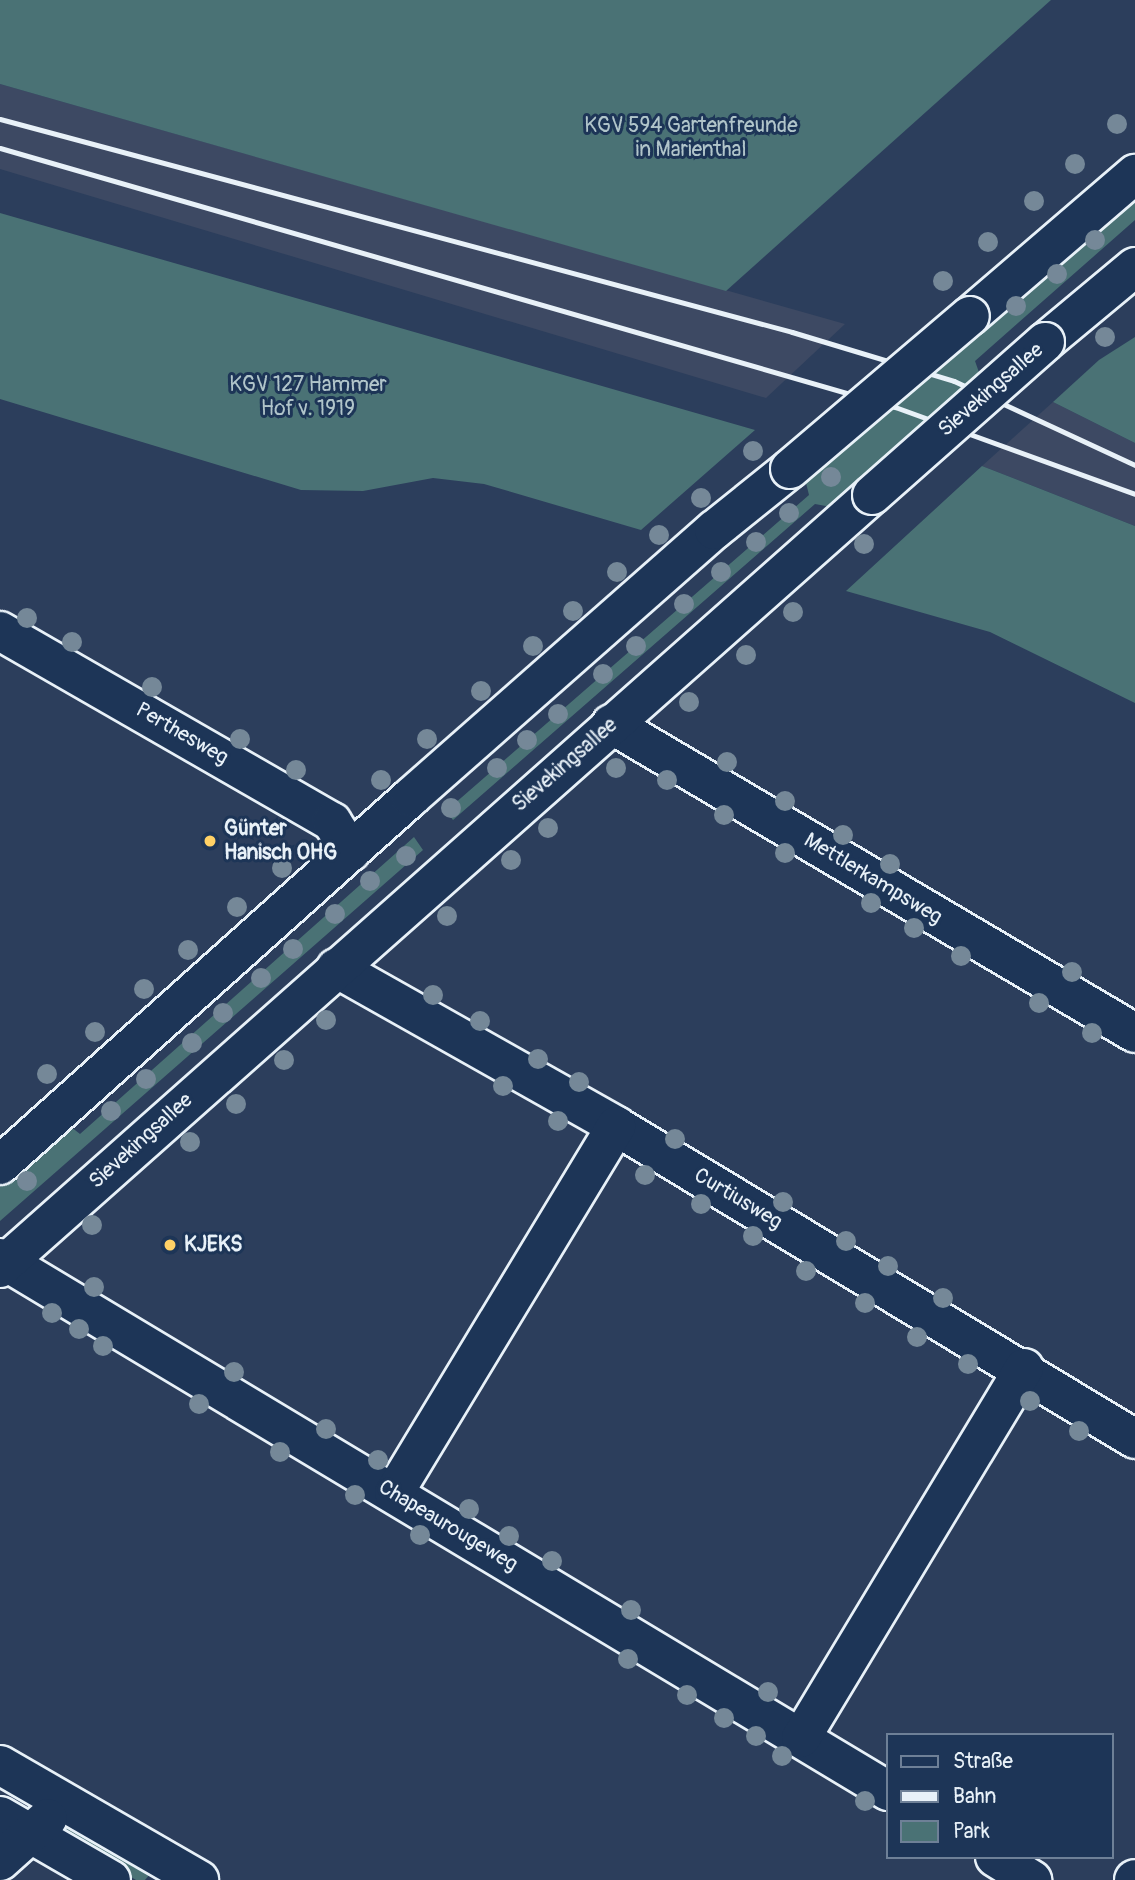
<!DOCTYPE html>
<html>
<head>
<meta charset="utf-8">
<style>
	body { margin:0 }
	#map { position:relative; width:1135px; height:1880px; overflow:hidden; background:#2c3e5c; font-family:Pangolin,sans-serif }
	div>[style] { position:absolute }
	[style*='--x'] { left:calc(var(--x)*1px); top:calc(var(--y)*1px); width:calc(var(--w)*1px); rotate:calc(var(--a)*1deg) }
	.built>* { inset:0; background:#3d4963 }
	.green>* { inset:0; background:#4a7275 }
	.roads { filter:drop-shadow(2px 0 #e8f1f8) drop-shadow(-2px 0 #e8f1f8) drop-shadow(0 2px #e8f1f8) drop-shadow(0 -2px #e8f1f8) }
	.minor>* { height:38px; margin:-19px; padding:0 19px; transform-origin:19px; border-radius:19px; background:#1d3557 }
	.major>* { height:38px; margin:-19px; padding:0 19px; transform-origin:19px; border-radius:19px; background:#1d3557 }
	.rail>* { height:5px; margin:-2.5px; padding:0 2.5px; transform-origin:2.5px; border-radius:2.5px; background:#e8f1f8 }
	.bridges { filter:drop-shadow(2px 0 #e8f1f8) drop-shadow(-2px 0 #e8f1f8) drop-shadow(0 2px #e8f1f8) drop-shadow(0 -2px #e8f1f8) }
	.major-bridge>* { height:38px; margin:-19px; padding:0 19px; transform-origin:19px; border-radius:19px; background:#1d3557 }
	.trees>* { width:20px; height:20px; margin:-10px; border-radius:50%; background:#758898 }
	.dots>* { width:19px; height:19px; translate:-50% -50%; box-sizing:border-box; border:4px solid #1d3557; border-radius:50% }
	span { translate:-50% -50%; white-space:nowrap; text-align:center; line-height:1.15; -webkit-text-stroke:6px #1d3557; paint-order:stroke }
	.park-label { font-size:21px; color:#b1c5ca }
	.street-label { font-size:21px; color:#e8f1f8 }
	.poi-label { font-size:21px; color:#e8f1f8; font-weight:700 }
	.left { translate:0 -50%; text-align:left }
	.legend { position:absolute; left:886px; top:1733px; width:228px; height:126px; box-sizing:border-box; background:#1d3557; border:2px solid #6e8097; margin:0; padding:9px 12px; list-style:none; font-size:21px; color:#e8f1f8 }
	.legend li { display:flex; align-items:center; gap:14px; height:35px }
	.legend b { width:35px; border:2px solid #6e8097 }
</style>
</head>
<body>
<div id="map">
	<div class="built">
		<i style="clip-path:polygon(0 84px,845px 324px,766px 398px,0 169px)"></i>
		<i style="clip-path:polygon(1053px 402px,1135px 443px,1135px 526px,982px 466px)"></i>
	</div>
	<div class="green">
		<i style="clip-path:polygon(0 0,1051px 0,726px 291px,0 84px)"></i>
		<i style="clip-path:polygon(1135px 197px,1135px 220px,975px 361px,981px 378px,831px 507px,815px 504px,453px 820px,446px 811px,809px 495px,805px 479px)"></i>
		<i style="clip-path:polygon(0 213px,755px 430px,641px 530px,484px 484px,433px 478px,363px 491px,301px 490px,0 399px)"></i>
		<i style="clip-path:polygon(1135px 337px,1135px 443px,1053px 402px,1099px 360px)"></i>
		<i style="clip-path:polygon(982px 466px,1135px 526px,1135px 703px,990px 632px,846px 591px)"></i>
		<i style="clip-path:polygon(414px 837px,423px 850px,0 1221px,0 1187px,66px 1123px,80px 1134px)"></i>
		<i style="clip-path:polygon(62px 1822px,150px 1874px,145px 1880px,136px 1880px,56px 1833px)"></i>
	</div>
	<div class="roads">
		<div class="minor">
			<i style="--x:0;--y:631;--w:383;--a:29.9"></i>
			<i style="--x:332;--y:822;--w:35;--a:57"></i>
			<i style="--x:611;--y:724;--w:608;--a:30.53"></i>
			<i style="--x:336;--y:968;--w:322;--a:29.4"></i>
			<i style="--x:616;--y:1126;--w:606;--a:31.09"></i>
			<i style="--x:0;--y:1258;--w:1036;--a:30.97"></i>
			<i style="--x:394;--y:1493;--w:429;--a:-58.8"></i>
			<i style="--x:801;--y:1738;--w:432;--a:-58.9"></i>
			<i style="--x:0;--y:1765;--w:230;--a:30"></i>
			<i style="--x:0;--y:1816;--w:128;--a:30"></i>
			<i style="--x:995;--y:1857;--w:44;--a:31.9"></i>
			<i style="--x:0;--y:1861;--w:64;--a:-41.9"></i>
			<i style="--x:1134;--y:1880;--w:1;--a:-45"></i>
		</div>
		<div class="major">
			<i style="--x:970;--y:316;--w:218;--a:-40.7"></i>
			<i style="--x:1045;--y:342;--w:117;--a:-39.8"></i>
			<i style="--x:0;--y:1165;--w:552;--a:-41.84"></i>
			<i style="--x:411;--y:797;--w:404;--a:-41.4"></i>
			<i style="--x:714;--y:530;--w:97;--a:-38.8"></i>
			<i style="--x:0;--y:1268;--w:1165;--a:-41.56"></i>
		</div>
	</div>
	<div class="rail">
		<i style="--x:0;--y:119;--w:820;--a:15.05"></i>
		<i style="--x:792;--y:332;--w:169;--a:16.8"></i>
		<i style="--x:954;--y:381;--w:200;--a:24.9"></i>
		<i style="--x:0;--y:148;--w:932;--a:16.14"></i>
		<i style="--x:895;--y:407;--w:255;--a:19.9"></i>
	</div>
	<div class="bridges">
		<div class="major-bridge">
			<i style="--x:790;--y:469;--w:236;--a:-40.4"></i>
			<i style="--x:872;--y:495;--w:231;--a:-41.5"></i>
		</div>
	</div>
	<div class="trees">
		<i style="left:1117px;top:124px"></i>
		<i style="left:1075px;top:164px"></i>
		<i style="left:1034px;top:201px"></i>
		<i style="left:1095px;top:240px"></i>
		<i style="left:988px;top:242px"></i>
		<i style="left:1057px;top:274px"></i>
		<i style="left:943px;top:281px"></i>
		<i style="left:1016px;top:306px"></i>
		<i style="left:1105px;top:337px"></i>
		<i style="left:753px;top:451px"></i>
		<i style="left:831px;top:477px"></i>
		<i style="left:701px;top:498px"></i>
		<i style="left:789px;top:513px"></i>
		<i style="left:659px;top:535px"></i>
		<i style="left:756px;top:542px"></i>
		<i style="left:864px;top:544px"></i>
		<i style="left:617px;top:572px"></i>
		<i style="left:721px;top:572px"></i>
		<i style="left:684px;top:604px"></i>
		<i style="left:573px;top:611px"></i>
		<i style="left:793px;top:612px"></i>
		<i style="left:27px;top:618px"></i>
		<i style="left:72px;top:642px"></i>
		<i style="left:533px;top:646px"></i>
		<i style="left:636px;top:646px"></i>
		<i style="left:746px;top:655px"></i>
		<i style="left:603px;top:674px"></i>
		<i style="left:152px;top:687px"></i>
		<i style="left:481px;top:691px"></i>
		<i style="left:689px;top:702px"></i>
		<i style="left:558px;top:714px"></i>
		<i style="left:240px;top:739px"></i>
		<i style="left:427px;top:739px"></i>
		<i style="left:527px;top:740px"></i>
		<i style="left:727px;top:762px"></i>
		<i style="left:497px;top:768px"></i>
		<i style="left:616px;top:768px"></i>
		<i style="left:296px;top:770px"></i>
		<i style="left:381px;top:780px"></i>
		<i style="left:667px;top:780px"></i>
		<i style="left:785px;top:801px"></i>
		<i style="left:451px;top:808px"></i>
		<i style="left:724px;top:815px"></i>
		<i style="left:548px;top:828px"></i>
		<i style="left:843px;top:835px"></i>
		<i style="left:785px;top:853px"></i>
		<i style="left:406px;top:856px"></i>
		<i style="left:511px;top:860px"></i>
		<i style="left:890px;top:864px"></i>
		<i style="left:282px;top:868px"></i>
		<i style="left:370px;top:881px"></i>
		<i style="left:871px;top:903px"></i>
		<i style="left:237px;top:907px"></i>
		<i style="left:335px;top:914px"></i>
		<i style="left:447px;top:916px"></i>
		<i style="left:914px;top:928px"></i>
		<i style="left:293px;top:949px"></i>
		<i style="left:188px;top:950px"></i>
		<i style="left:961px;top:956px"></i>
		<i style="left:1072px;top:972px"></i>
		<i style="left:261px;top:978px"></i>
		<i style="left:144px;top:989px"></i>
		<i style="left:433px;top:995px"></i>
		<i style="left:1039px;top:1003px"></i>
		<i style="left:223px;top:1013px"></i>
		<i style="left:326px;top:1020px"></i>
		<i style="left:480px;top:1021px"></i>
		<i style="left:95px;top:1032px"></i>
		<i style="left:1092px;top:1033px"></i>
		<i style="left:192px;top:1043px"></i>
		<i style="left:538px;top:1059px"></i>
		<i style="left:284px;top:1060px"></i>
		<i style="left:47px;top:1074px"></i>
		<i style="left:146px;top:1079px"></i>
		<i style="left:579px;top:1082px"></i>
		<i style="left:503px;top:1086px"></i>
		<i style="left:236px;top:1104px"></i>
		<i style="left:111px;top:1111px"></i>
		<i style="left:558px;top:1121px"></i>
		<i style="left:675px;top:1139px"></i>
		<i style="left:190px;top:1142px"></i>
		<i style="left:645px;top:1175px"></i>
		<i style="left:27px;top:1181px"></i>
		<i style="left:783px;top:1202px"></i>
		<i style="left:701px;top:1204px"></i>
		<i style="left:92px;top:1225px"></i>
		<i style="left:753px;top:1236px"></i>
		<i style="left:846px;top:1241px"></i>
		<i style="left:888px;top:1266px"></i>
		<i style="left:806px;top:1271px"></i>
		<i style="left:94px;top:1287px"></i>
		<i style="left:943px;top:1298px"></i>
		<i style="left:865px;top:1303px"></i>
		<i style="left:52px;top:1313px"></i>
		<i style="left:79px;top:1329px"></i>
		<i style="left:917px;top:1337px"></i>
		<i style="left:103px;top:1346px"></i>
		<i style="left:968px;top:1364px"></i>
		<i style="left:234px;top:1372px"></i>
		<i style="left:1030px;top:1401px"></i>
		<i style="left:199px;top:1404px"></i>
		<i style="left:326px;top:1429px"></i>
		<i style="left:1079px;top:1431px"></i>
		<i style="left:280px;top:1452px"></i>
		<i style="left:378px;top:1460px"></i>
		<i style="left:355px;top:1495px"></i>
		<i style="left:469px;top:1509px"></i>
		<i style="left:420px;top:1535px"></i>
		<i style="left:509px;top:1536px"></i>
		<i style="left:552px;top:1561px"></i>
		<i style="left:631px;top:1610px"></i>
		<i style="left:628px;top:1659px"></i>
		<i style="left:768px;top:1692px"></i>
		<i style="left:687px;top:1695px"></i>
		<i style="left:724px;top:1718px"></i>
		<i style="left:756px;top:1736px"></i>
		<i style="left:782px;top:1756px"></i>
		<i style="left:865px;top:1801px"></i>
	</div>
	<div class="dots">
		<i style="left:210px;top:841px;background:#ffd166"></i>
		<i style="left:170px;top:1245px;background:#ffd166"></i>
	</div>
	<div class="park-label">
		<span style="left:691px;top:138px">KGV 594 Gartenfreunde<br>in Marienthal</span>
		<span style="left:308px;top:397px">KGV 127 Hammer<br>Hof v. 1919</span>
	</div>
	<div class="street-label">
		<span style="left:991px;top:390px;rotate:-41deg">Sievekingsallee</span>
		<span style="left:182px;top:734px;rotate:30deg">Perthesweg</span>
		<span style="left:565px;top:765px;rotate:-41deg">Sievekingsallee</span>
		<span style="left:873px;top:879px;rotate:31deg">Mettlerkampsweg</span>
		<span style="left:141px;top:1141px;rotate:-42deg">Sievekingsallee</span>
		<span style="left:738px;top:1199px;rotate:31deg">Curtiusweg</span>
		<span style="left:448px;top:1526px;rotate:31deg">Chapeaurougeweg</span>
	</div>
	<div class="poi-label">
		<span class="left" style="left:224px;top:841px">Günter<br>Hanisch OHG</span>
		<span class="left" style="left:184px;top:1245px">KJEKS</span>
	</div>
	<ul class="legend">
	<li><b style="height:9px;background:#1d3557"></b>Straße</li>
	<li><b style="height:9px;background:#e8f1f8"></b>Bahn</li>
	<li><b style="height:19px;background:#4a7275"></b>Park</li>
	</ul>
</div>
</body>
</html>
